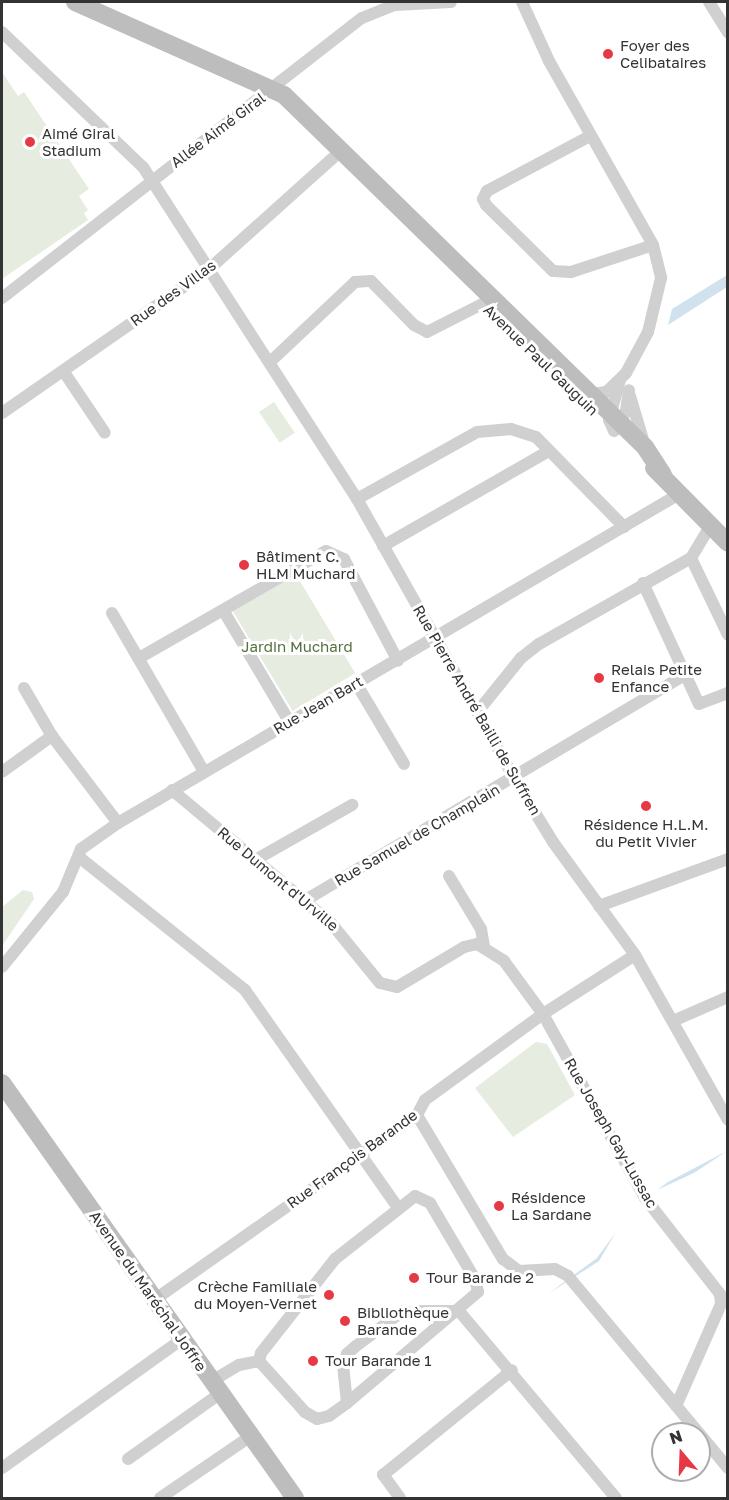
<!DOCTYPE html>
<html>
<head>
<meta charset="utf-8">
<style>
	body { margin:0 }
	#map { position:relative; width:729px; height:1500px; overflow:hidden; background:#fff; font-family:"Golos Text",sans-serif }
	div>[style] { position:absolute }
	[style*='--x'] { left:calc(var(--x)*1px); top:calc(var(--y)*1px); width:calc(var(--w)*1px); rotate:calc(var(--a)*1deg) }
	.green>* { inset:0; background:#e6ecdf; transform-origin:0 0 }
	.water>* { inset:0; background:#cfe2ee }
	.street>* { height:12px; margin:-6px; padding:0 6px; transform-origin:6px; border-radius:6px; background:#d0d0d0 }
	.secondary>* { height:18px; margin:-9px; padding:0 9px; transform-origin:9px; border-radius:9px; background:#bdbdbd }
	.dots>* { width:16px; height:16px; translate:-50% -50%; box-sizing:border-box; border:3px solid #fff; border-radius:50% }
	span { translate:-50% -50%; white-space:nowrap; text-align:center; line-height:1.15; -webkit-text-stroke:6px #fff; paint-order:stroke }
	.poi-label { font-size:15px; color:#333 }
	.left { translate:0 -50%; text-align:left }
	.right { translate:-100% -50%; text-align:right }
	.street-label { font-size:15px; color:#333 }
	.park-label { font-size:15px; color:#56703f }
	.frame { position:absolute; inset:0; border:3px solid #333; pointer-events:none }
	.north { position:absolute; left:651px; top:1422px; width:60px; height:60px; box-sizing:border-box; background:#fff; border:2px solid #adadad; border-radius:50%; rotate:341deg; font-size:16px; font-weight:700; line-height:24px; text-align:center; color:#333 }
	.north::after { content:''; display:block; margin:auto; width:21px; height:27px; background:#e63946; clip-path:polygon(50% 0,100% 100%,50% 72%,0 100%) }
</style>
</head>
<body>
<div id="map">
	<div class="green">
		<i style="clip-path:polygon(2px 72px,18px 96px,24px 92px,89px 189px,79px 196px,88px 210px,84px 213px,88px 220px,2px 279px)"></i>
		<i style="left:274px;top:402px;width:37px;height:18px;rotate:56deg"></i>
		<i style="left:295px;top:573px;width:117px;height:73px;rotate:59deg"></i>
		<i style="clip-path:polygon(23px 890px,32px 892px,34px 899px,2px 946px,2px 907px)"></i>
		<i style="clip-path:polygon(536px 1042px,547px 1044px,575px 1095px,513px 1137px,475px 1088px)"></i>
	</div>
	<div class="water">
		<i style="clip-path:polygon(727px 275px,727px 287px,668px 325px,672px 309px)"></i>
		<i style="clip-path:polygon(727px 1151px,694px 1173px,657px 1190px,668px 1182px)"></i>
		<i style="clip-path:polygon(616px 1232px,599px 1261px,548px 1294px,597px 1258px)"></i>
	</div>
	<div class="street">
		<i style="--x:522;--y:2;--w:65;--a:65.4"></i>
		<i style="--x:549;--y:61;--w:211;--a:60.5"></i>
		<i style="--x:653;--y:245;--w:34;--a:76"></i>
		<i style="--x:661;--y:278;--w:56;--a:103.5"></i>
		<i style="--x:648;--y:332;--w:47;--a:118.2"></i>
		<i style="--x:626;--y:373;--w:28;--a:136"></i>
		<i style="--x:606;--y:392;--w:15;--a:172"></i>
		<i style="--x:709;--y:2;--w:36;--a:58"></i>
		<i style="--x:2;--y:32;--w:195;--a:43.8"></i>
		<i style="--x:143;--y:167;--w:395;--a:57.2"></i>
		<i style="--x:357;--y:499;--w:320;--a:60.6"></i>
		<i style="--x:514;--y:778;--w:75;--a:58.6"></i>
		<i style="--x:553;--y:842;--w:140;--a:54"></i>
		<i style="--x:635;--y:955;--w:189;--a:60.6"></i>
		<i style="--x:590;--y:136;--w:117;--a:151.9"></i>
		<i style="--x:487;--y:191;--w:9;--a:117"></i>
		<i style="--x:483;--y:199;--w:7;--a:63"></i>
		<i style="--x:486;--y:205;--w:94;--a:44.6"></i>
		<i style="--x:553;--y:271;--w:18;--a:3"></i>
		<i style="--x:571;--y:272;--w:86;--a:-18.2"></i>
		<i style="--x:2;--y:298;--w:456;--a:-37.9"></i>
		<i style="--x:362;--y:18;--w:35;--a:-22"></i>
		<i style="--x:395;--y:5;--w:56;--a:-3.1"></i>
		<i style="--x:270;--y:362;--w:117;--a:-43.3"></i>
		<i style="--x:355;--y:282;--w:16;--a:-4"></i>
		<i style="--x:371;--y:281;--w:62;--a:45.7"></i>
		<i style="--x:414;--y:325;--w:15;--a:28"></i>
		<i style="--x:427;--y:332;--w:68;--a:-26.9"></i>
		<i style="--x:64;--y:372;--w:73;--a:56.1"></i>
		<i style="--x:630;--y:396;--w:49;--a:73.4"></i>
		<i style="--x:2;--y:413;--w:251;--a:-34.8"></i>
		<i style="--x:208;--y:270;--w:168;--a:-41.9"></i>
		<i style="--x:612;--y:420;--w:8;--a:14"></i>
		<i style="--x:620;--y:422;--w:13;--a:-61"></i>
		<i style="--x:626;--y:411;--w:21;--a:-82"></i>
		<i style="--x:614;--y:431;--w:12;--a:-114"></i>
		<i style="--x:609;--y:420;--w:41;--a:-74.6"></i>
		<i style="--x:357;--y:499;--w:137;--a:-29.2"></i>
		<i style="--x:477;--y:432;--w:34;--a:-5"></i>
		<i style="--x:511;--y:429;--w:26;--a:18"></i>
		<i style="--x:536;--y:437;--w:126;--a:45.6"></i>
		<i style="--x:383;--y:546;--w:191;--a:-29.8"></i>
		<i style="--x:691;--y:558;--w:85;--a:64.3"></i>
		<i style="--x:691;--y:558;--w:41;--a:-59"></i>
		<i style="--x:643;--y:583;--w:133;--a:65.2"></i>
		<i style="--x:699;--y:704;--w:31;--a:-21"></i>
		<i style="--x:223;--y:610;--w:129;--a:59.3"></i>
		<i style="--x:112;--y:613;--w:181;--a:59.9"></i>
		<i style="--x:139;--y:658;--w:215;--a:-29.8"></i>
		<i style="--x:326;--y:551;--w:20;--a:24"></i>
		<i style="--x:344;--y:559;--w:115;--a:62.1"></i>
		<i style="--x:356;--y:683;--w:94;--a:59.3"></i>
		<i style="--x:24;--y:688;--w:56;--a:59.7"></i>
		<i style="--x:52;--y:736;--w:109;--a:52.8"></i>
		<i style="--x:479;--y:710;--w:67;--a:-51.1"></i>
		<i style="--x:521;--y:658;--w:23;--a:-38"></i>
		<i style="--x:539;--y:644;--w:175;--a:-29.5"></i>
		<i style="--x:2;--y:772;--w:62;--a:-35.8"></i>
		<i style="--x:172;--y:790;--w:207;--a:39.9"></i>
		<i style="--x:331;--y:923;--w:77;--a:50.8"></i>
		<i style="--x:380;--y:983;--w:17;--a:13"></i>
		<i style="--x:397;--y:987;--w:78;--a:-30.8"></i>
		<i style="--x:464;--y:947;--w:13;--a:-13"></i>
		<i style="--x:477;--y:944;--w:32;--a:32"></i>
		<i style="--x:504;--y:961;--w:66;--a:53.7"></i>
		<i style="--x:543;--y:1014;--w:210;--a:61"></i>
		<i style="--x:645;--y:1198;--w:122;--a:52"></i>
		<i style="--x:720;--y:1294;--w:10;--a:84"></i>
		<i style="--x:721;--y:1304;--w:111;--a:113.8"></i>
		<i style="--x:79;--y:857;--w:213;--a:38.7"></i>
		<i style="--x:245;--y:990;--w:264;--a:54.9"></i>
		<i style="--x:255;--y:860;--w:112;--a:-29.6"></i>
		<i style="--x:449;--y:876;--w:62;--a:58.9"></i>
		<i style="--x:481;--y:929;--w:17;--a:80"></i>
		<i style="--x:304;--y:901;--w:443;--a:-30.7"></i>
		<i style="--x:599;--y:906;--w:137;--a:-20"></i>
		<i style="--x:2;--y:967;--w:97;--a:-50.9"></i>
		<i style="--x:63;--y:892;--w:47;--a:-67.3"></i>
		<i style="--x:81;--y:849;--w:45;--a:-35.1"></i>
		<i style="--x:118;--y:823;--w:653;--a:-30.38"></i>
		<i style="--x:673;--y:1021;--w:60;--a:-23.6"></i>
		<i style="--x:417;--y:1115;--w:168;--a:59.2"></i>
		<i style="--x:503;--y:1259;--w:20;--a:37"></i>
		<i style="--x:519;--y:1271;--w:36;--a:-3"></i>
		<i style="--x:555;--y:1269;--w:15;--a:28"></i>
		<i style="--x:568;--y:1276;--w:250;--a:50.2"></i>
		<i style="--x:415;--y:1196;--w:17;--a:25"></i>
		<i style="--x:430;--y:1203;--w:88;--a:59.4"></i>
		<i style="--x:475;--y:1279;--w:13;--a:77"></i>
		<i style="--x:478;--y:1292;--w:172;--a:139.7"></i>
		<i style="--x:347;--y:1403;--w:22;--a:144"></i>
		<i style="--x:329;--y:1416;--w:12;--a:166"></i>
		<i style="--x:317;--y:1419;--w:14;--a:-150"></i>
		<i style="--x:305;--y:1412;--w:69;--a:-132"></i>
		<i style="--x:259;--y:1361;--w:8;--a:-76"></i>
		<i style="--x:261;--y:1353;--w:120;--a:-51.8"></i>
		<i style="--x:335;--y:1259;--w:102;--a:-38.2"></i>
		<i style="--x:154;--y:1300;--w:322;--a:-35.1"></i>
		<i style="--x:417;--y:1115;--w:17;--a:-62"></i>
		<i style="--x:425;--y:1100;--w:146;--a:-36.1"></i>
		<i style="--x:543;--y:1014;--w:109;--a:-32.7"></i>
		<i style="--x:212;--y:1381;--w:31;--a:-31"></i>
		<i style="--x:239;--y:1365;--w:20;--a:-11"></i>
		<i style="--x:347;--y:1403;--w:38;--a:-96"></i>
		<i style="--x:343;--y:1365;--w:12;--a:-70"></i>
		<i style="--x:347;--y:1354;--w:12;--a:-42"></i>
		<i style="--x:356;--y:1346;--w:59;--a:-36.7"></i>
		<i style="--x:403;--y:1311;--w:56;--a:0"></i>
		<i style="--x:459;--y:1311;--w:244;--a:50"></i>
		<i style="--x:128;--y:1459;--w:114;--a:-35.4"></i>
		<i style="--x:2;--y:1468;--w:221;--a:-35.6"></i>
		<i style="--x:160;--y:1498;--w:110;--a:-34.3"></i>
		<i style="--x:400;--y:1498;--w:29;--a:-126"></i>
		<i style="--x:383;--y:1475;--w:166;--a:-39.1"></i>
	</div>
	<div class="secondary">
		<i style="--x:75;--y:2;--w:229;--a:24"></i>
		<i style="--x:284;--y:95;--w:504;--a:44.28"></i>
		<i style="--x:645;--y:447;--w:33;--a:57"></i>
		<i style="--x:654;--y:468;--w:105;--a:45.4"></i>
		<i style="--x:2;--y:1083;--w:508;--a:54.78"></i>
	</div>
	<div class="dots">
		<i style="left:608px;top:54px;background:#e63946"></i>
		<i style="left:30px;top:142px;background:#e63946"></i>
		<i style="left:244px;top:565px;background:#e63946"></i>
		<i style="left:599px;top:678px;background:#e63946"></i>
		<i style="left:646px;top:806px;background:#e63946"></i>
		<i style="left:499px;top:1206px;background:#e63946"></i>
		<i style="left:414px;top:1278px;background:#e63946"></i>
		<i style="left:329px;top:1295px;background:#e63946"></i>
		<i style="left:345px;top:1321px;background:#e63946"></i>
		<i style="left:313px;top:1361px;background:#e63946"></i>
	</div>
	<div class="poi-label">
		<span class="left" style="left:620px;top:54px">Foyer des<br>Celibataires</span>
		<span class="left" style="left:42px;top:142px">Aimé Giral<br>Stadium</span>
		<span class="left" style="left:256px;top:565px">Bâtiment C.<br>HLM Muchard</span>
		<span class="left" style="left:611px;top:678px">Relais Petite<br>Enfance</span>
		<span style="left:646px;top:833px">Résidence H.L.M.<br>du Petit Vivier</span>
		<span class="left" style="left:511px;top:1206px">Résidence<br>La Sardane</span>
		<span class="left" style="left:426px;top:1278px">Tour Barande 2</span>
		<span class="right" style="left:317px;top:1295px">Crèche Familiale<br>du Moyen-Vernet</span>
		<span class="left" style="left:357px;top:1321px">Bibliothèque<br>Barande</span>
		<span class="left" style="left:325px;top:1361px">Tour Barande 1</span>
	</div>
	<div class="street-label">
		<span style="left:218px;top:130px;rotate:-37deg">Allée Aimé Giral</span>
		<span style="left:173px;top:293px;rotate:-36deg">Rue des Villas</span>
		<span style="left:541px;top:360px;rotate:44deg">Avenue Paul Gauguin</span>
		<span style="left:318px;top:705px;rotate:-30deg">Rue Jean Bart</span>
		<span style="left:477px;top:710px;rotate:60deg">Rue Pierre André Bailli de Suffren</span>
		<span style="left:417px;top:835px;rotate:-30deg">Rue Samuel de Champlain</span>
		<span style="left:278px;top:879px;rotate:40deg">Rue Dumont d'Urville</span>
		<span style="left:611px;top:1133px;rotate:60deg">Rue Joseph Gay-Lussac</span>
		<span style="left:352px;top:1159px;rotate:-36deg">Rue François Barande</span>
		<span style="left:148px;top:1291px;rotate:55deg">Avenue du Maréchal Joffre</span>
	</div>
	<div class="park-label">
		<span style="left:297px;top:647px">Jardin Muchard</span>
	</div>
	<div class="frame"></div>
	<div class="north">N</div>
</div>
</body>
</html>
